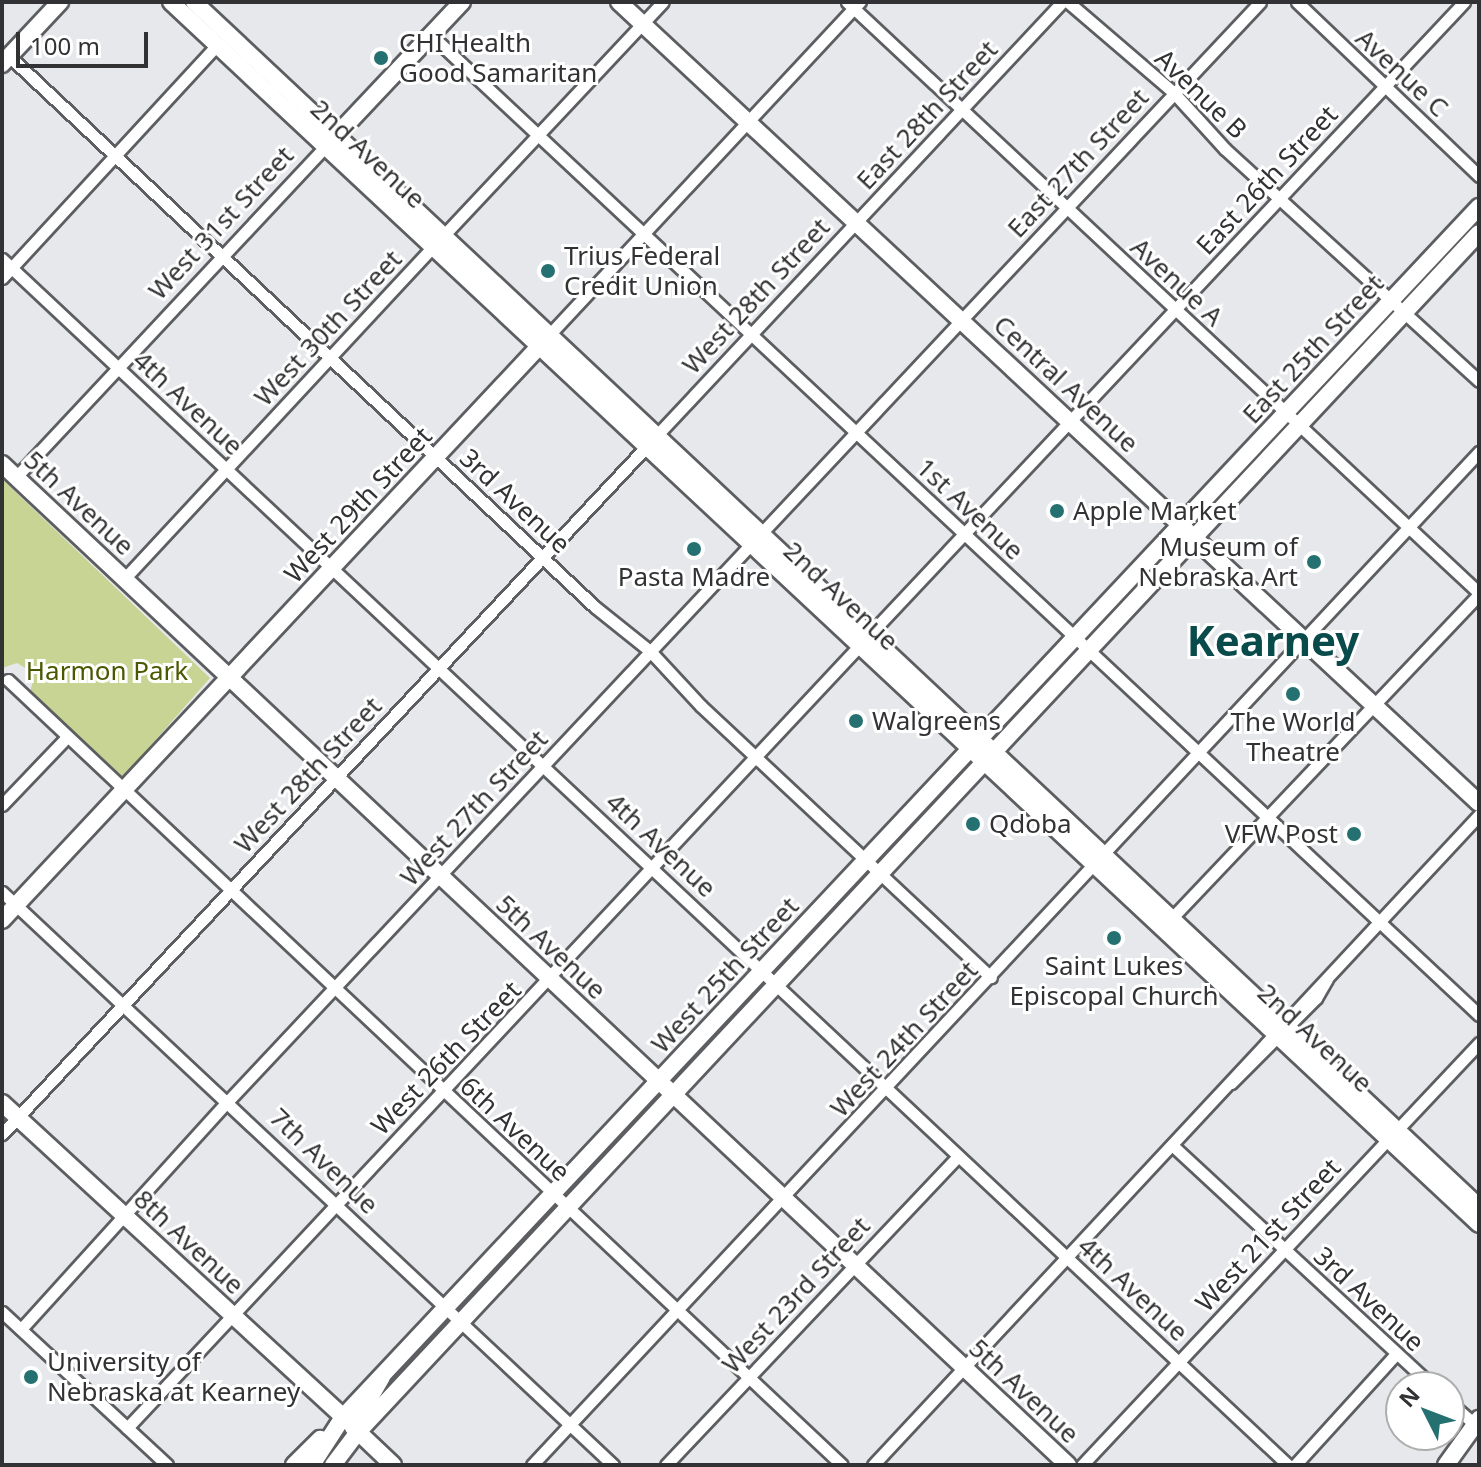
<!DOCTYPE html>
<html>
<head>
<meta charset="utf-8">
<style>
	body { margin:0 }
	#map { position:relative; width:1481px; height:1467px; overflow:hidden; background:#e6e8ec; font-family:"Noto Sans",sans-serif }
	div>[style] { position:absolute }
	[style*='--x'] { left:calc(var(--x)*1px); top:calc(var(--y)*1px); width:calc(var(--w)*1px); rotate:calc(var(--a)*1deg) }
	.green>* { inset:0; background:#c7d494 }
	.roads { filter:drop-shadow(2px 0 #5c5e61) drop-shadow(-2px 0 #5c5e61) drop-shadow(0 2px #5c5e61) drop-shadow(0 -2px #5c5e61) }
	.street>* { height:11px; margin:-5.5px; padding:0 5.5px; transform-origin:5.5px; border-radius:5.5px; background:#fff }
	.secondary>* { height:16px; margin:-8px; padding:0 8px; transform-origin:8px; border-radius:8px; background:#fff }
	.primary>* { height:16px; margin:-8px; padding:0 8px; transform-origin:8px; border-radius:8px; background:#fff }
	.dots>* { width:22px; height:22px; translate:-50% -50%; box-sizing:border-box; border:4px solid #fff; border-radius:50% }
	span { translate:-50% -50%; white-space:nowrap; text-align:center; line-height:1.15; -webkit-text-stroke:6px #fff; paint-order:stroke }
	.poi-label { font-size:26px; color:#323234 }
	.left { translate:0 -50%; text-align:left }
	.right { translate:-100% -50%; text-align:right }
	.street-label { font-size:26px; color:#323234 }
	.park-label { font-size:26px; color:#4c5702 }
	.town-label { font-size:42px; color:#094a4b; font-weight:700 }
	.frame { position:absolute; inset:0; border:4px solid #323234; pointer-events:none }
	.north { position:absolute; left:1385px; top:1371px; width:80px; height:80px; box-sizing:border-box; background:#fff; border:2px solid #adadae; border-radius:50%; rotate:312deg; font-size:22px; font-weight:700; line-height:32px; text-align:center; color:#323234 }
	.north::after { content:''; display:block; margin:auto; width:28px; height:36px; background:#257070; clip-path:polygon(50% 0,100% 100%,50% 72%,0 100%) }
	.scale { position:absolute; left:16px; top:32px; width:132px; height:36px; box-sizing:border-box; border:4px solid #323234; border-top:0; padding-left:10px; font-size:24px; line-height:28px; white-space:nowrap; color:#323234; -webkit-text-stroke:6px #fff; paint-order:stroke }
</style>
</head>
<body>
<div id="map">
	<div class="green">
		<i style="clip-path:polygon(2px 479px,210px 678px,122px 778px,30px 692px,33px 681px,27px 669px,17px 663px,2px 668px)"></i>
	</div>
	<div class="roads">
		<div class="street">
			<i style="--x:847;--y:2;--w:865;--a:43.08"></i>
			<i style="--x:1068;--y:2;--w:140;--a:40.6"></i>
			<i style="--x:1174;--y:93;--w:76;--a:47.7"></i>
			<i style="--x:1225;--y:149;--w:344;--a:42.4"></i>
			<i style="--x:1297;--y:2;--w:252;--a:43.7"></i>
			<i style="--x:431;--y:35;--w:1435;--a:43.08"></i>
			<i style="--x:9;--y:56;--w:804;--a:43.24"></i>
			<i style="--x:595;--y:607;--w:70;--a:38.7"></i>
			<i style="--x:650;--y:651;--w:75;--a:47.2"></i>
			<i style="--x:701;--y:706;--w:397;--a:43.1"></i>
			<i style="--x:443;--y:236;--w:321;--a:-46.8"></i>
			<i style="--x:2;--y:259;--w:1763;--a:43.16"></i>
			<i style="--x:2;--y:278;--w:317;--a:-47.3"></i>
			<i style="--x:549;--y:335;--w:456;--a:-47"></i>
			<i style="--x:657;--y:435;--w:593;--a:-46.91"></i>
			<i style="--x:16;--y:477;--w:452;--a:-46.9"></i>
			<i style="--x:124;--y:579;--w:454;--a:-47.1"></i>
			<i style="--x:869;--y:635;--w:869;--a:-46.77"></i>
			<i style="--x:8;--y:680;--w:1145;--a:43.27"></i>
			<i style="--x:2;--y:805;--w:91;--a:-46.3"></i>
			<i style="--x:2;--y:892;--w:838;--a:43.16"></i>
			<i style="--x:1168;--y:922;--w:452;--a:-46.5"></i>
			<i style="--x:1231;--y:1083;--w:120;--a:-45"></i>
			<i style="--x:1316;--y:998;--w:22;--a:-60"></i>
			<i style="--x:1397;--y:1130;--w:120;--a:-46.7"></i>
			<i style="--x:2;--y:1134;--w:942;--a:-46.85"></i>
			<i style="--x:1172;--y:1145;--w:356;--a:42.8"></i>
			<i style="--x:2;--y:1312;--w:225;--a:42.8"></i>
			<i style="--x:21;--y:1329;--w:309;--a:-47.8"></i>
			<i style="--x:229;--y:1100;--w:1506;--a:-46.8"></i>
			<i style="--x:1449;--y:1402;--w:35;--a:41"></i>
			<i style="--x:127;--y:1428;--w:1071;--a:-46.89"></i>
			<i style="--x:532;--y:1465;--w:1387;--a:-46.93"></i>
			<i style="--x:666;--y:1465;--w:425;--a:-46.6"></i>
			<i style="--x:873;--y:1465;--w:889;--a:-47.01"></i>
			<i style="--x:1082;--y:1465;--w:447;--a:-46.8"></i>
			<i style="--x:1295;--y:1465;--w:150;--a:-47.7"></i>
		</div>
		<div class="secondary">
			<i style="--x:171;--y:2;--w:1790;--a:43.05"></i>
			<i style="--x:194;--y:2;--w:1762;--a:43.16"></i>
			<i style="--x:619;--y:2;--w:1175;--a:42.97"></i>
			<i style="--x:2;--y:64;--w:85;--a:-46.9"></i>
			<i style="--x:331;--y:141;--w:191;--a:-46.7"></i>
			<i style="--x:2;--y:464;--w:1462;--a:43.2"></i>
			<i style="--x:2;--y:920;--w:796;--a:-46.88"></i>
			<i style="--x:2;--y:1103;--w:464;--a:42.6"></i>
			<i style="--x:382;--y:1377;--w:58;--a:120.1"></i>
			<i style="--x:353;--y:1427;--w:55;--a:43.5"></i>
			<i style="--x:1446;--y:1465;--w:57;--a:-54.3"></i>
		</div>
		<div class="primary">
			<i style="--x:294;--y:1465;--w:37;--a:-45"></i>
			<i style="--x:312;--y:1465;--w:57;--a:-57.1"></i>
			<i style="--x:343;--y:1417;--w:1660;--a:-46.81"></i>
			<i style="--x:333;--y:1465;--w:41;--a:-52.9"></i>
			<i style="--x:358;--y:1432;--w:1641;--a:-46.93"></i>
		</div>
	</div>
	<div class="dots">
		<i style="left:381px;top:58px;background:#257070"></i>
		<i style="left:548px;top:271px;background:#257070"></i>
		<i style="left:1057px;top:511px;background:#257070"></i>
		<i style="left:694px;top:549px;background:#257070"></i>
		<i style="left:1314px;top:562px;background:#257070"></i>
		<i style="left:1293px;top:694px;background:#257070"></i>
		<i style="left:856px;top:721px;background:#257070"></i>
		<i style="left:973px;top:824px;background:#257070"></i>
		<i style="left:1354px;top:834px;background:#257070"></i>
		<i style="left:1114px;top:938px;background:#257070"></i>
		<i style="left:31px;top:1377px;background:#257070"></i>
	</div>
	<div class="poi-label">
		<span class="left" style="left:399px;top:58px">CHI Health<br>Good Samaritan</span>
		<span class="left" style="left:564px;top:271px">Trius Federal<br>Credit Union</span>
		<span class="left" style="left:1073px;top:511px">Apple Market</span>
		<span class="right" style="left:1298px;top:562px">Museum of<br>Nebraska Art</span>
		<span style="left:694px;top:577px">Pasta Madre</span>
		<span class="left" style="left:872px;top:721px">Walgreens</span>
		<span style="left:1293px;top:737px">The World<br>Theatre</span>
		<span class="left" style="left:989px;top:824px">Qdoba</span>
		<span class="right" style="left:1338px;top:834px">VFW Post</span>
		<span style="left:1114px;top:981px">Saint Lukes<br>Episcopal Church</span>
		<span class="left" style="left:47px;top:1377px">University of<br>Nebraska at Kearney</span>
	</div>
	<div class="street-label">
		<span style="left:1402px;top:73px;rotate:43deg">Avenue C</span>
		<span style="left:1201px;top:94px;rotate:44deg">Avenue B</span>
		<span style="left:927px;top:115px;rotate:-47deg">East 28th Street</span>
		<span style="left:368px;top:154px;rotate:43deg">2nd Avenue</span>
		<span style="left:1078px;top:163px;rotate:-47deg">East 27th Street</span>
		<span style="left:1267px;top:180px;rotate:-47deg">East 26th Street</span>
		<span style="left:221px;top:223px;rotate:-47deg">West 31st Street</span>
		<span style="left:1177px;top:282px;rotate:43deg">Avenue A</span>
		<span style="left:756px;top:296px;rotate:-47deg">West 28th Street</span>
		<span style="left:328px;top:328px;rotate:-47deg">West 30th Street</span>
		<span style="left:1313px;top:349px;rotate:-47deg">East 25th Street</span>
		<span style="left:1066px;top:384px;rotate:43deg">Central Avenue</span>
		<span style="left:188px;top:403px;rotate:43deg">4th Avenue</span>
		<span style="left:515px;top:501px;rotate:43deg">3rd Avenue</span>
		<span style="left:79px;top:503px;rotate:43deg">5th Avenue</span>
		<span style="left:358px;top:505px;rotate:-47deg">West 29th Street</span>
		<span style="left:970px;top:509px;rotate:43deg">1st Avenue</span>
		<span style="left:841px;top:596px;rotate:43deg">2nd Avenue</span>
		<span style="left:308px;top:775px;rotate:-47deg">West 28th Street</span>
		<span style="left:474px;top:808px;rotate:-47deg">West 27th Street</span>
		<span style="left:661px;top:845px;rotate:43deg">4th Avenue</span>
		<span style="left:551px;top:947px;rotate:43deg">5th Avenue</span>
		<span style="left:725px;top:975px;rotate:-47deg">West 25th Street</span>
		<span style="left:1315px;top:1038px;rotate:43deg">2nd Avenue</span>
		<span style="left:904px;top:1039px;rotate:-47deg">West 24th Street</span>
		<span style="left:446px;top:1058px;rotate:-46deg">West 26th Street</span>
		<span style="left:515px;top:1129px;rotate:43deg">6th Avenue</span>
		<span style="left:324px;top:1161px;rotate:44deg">7th Avenue</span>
		<span style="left:1268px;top:1235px;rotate:-47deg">West 21st Street</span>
		<span style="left:189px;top:1242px;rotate:43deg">8th Avenue</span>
		<span style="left:1133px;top:1289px;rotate:43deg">4th Avenue</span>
		<span style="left:796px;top:1295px;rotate:-47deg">West 23rd Street</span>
		<span style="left:1369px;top:1299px;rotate:43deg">3rd Avenue</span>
		<span style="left:1024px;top:1391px;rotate:43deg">5th Avenue</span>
	</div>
	<div class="park-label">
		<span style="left:107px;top:671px">Harmon Park</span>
	</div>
	<div class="town-label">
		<span style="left:1273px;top:640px">Kearney</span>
	</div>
	<div class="frame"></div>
	<div class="north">N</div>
	<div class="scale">100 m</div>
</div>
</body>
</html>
